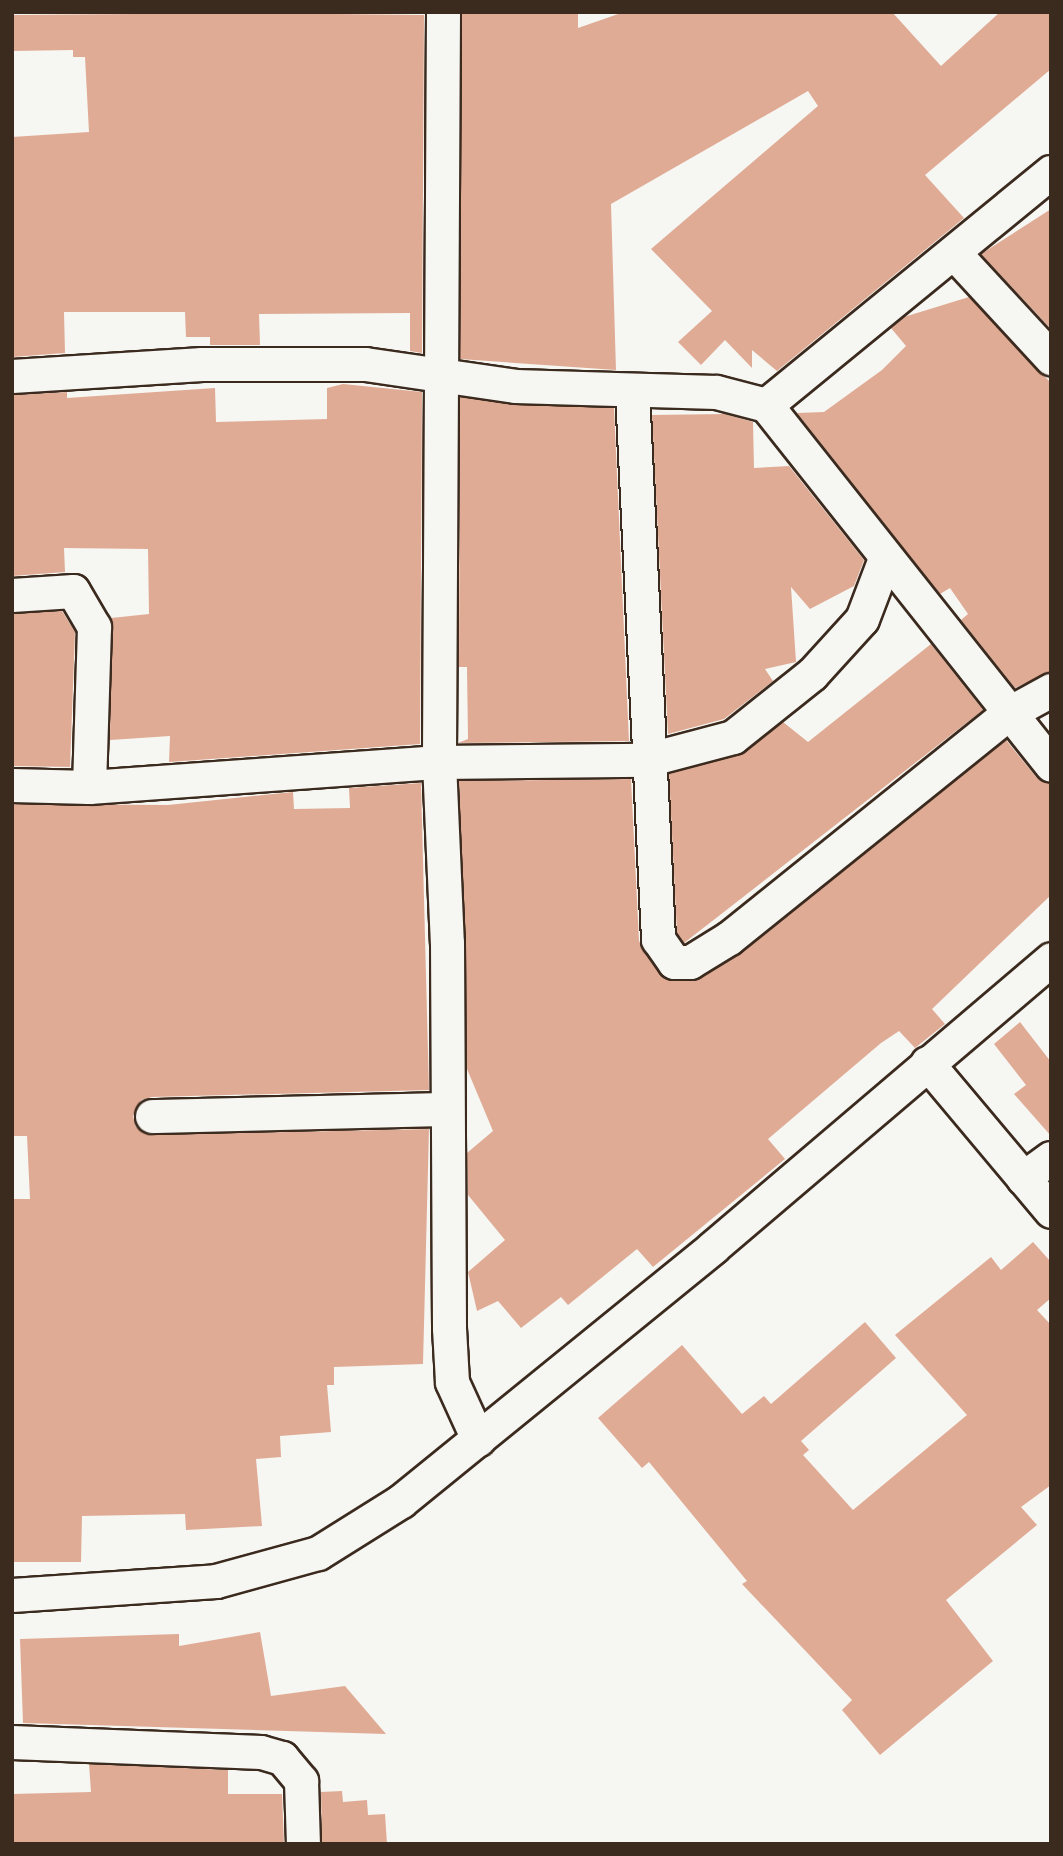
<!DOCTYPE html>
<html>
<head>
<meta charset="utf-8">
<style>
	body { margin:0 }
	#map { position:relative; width:1063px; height:1856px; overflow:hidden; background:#f6f6f2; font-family:Mynerve,sans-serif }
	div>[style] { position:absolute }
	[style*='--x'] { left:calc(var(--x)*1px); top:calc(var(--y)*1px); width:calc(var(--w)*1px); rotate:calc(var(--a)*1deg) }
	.building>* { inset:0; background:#e0ab95 }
	.roads { filter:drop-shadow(2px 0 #3b2a1e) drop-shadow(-2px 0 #3b2a1e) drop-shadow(0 2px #3b2a1e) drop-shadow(0 -2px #3b2a1e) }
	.minor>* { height:33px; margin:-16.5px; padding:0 16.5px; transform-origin:16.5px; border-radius:16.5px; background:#f6f6f2 }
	span { translate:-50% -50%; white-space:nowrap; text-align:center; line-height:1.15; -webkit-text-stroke:6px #f6f6f2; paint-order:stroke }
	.frame { position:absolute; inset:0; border:14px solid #3b2a1e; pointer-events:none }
</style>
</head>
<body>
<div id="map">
	<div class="building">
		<i style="clip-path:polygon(578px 12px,578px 28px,624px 12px,892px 12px,941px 66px,1000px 12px,1051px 12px,1051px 69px,925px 175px,964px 218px,777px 371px,752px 350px,752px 368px,725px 340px,701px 365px,678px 342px,712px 311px,651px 249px,818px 106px,808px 91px,611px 204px,616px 370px,460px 359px,462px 13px)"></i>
		<i style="clip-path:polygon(254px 13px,424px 15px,422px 353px,410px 351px,410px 313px,259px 314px,260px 345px,210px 345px,210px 337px,186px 337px,185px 312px,64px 312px,65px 353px,12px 357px,12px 137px,89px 132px,85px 57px,73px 57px,73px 50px,12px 51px,12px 15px)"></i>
		<i style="clip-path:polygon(1051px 209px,1051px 325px,1049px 327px,981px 254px)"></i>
		<i style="clip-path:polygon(969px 297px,1051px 383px,1051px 671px,1015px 688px,961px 620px,968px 614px,950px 588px,940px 594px,797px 413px,824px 412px,882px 370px,906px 346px,891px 328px,904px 317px)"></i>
		<i style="clip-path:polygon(343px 384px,422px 392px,420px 744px,169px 762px,170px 736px,110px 740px,111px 618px,149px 614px,148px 549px,64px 548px,65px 572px,12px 576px,12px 395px,67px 392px,67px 398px,215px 388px,216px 422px,327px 419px,327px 388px)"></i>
		<i style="clip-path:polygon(460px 397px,614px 408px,629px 741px,458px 743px,468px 739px,467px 667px,459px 667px)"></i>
		<i style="clip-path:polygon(725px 414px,753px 422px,754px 468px,789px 466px,864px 560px,854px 586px,810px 609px,791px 587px,796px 662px,765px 669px,773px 681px,724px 719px,668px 734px,652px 415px)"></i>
		<i style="clip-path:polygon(62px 611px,75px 632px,70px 767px,12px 766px,12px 614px)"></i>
		<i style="clip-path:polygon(931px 644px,983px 710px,684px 943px,677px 933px,669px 774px,738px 755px,783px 722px,808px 742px)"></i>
		<i style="clip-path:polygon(1006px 740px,1036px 777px,1051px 784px,1051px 895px,932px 1009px,945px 1024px,915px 1048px,899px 1031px,881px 1043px,768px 1139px,785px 1159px,653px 1267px,637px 1249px,568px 1305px,561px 1297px,521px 1328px,498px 1301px,477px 1311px,468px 1272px,505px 1240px,468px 1195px,467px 1153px,493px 1131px,467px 1069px,459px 781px,631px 779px,639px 941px,665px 979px,690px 981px,741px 953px)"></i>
		<i style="clip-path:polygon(421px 783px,429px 1090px,152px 1097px,141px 1100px,133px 1116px,136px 1127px,152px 1135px,429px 1129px,423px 1364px,334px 1367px,334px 1385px,327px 1385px,331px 1432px,280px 1436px,281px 1457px,256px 1459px,262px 1526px,186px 1530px,185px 1514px,82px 1516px,81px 1562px,12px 1562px,12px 1199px,30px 1199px,27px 1136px,12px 1136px,12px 804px,168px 805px,293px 792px,294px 809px,350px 808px,349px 788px)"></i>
		<i style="clip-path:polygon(1020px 1022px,1051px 1062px,1051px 1136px,1014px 1094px,1026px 1085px,994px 1044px)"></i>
		<i style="clip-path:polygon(1033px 1242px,1051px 1262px,1051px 1298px,1037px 1310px,1051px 1325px,1051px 1485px,1021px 1507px,1037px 1525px,946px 1600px,993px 1661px,880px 1755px,842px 1710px,852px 1700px,742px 1584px,747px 1581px,649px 1462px,642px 1468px,598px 1418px,682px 1345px,742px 1414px,764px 1396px,771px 1404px,865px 1322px,896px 1358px,801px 1441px,809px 1450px,803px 1455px,853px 1510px,967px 1415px,895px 1335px,991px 1257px,1001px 1270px)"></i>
		<i style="clip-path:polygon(260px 1632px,271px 1696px,345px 1686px,386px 1734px,23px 1723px,20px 1639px,179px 1634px,179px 1646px)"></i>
		<i style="clip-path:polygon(89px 1764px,228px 1770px,228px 1794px,282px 1794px,284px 1844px,12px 1844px,12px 1794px,91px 1792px)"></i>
		<i style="clip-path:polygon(342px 1791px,343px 1802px,367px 1800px,368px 1815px,385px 1814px,387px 1844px,322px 1844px,321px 1792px)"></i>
	</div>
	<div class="roads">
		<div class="minor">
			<i style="--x:443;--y:12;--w:750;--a:90.31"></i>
			<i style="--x:439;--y:762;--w:181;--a:87.5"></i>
			<i style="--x:447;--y:943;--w:385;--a:89.7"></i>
			<i style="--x:449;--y:1328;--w:54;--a:86.8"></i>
			<i style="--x:452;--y:1382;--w:63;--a:65.5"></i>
			<i style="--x:955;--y:254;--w:142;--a:47.3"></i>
			<i style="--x:12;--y:376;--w:190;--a:-3.6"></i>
			<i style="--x:202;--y:364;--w:163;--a:0"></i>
			<i style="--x:365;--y:364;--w:152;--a:8.3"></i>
			<i style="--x:515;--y:386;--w:201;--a:1.7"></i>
			<i style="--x:716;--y:392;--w:52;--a:14.6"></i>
			<i style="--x:766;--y:405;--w:459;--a:51.6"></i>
			<i style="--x:632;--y:391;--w:549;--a:87.28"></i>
			<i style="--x:658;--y:939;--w:28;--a:55"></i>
			<i style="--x:674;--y:962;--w:16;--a:0"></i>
			<i style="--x:690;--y:962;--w:46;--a:-31.6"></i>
			<i style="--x:729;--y:938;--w:359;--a:-38.8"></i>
			<i style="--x:1009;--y:713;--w:48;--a:-28.7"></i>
			<i style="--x:766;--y:405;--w:368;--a:-39.3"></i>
			<i style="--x:12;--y:595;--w:61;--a:-3.8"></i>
			<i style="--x:73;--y:591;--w:42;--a:59.7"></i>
			<i style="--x:94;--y:627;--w:160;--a:91.8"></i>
			<i style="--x:12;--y:785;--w:77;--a:1.5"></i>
			<i style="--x:89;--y:787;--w:351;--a:-4.1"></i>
			<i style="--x:439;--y:762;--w:207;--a:-0.6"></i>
			<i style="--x:646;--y:760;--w:90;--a:-14.8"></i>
			<i style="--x:733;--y:737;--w:101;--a:-38.6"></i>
			<i style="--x:812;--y:674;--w:74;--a:-47.7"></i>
			<i style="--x:862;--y:619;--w:62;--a:-69.2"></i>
			<i style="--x:927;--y:1063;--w:193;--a:50"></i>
			<i style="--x:152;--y:1116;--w:295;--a:-1.4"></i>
			<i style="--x:1023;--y:1178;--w:34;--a:-36"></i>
			<i style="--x:12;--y:1595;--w:204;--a:-3.9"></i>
			<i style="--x:216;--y:1581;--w:106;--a:-15.4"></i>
			<i style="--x:318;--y:1553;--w:98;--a:-32.1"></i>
			<i style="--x:401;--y:1501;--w:402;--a:-39.1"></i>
			<i style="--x:713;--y:1247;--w:444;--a:-40.4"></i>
			<i style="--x:12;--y:1742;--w:249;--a:2.3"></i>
			<i style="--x:261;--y:1752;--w:22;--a:16"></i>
			<i style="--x:282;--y:1758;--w:30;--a:50"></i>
			<i style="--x:301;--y:1781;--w:63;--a:88.2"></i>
		</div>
	</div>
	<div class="frame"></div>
</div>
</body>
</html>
